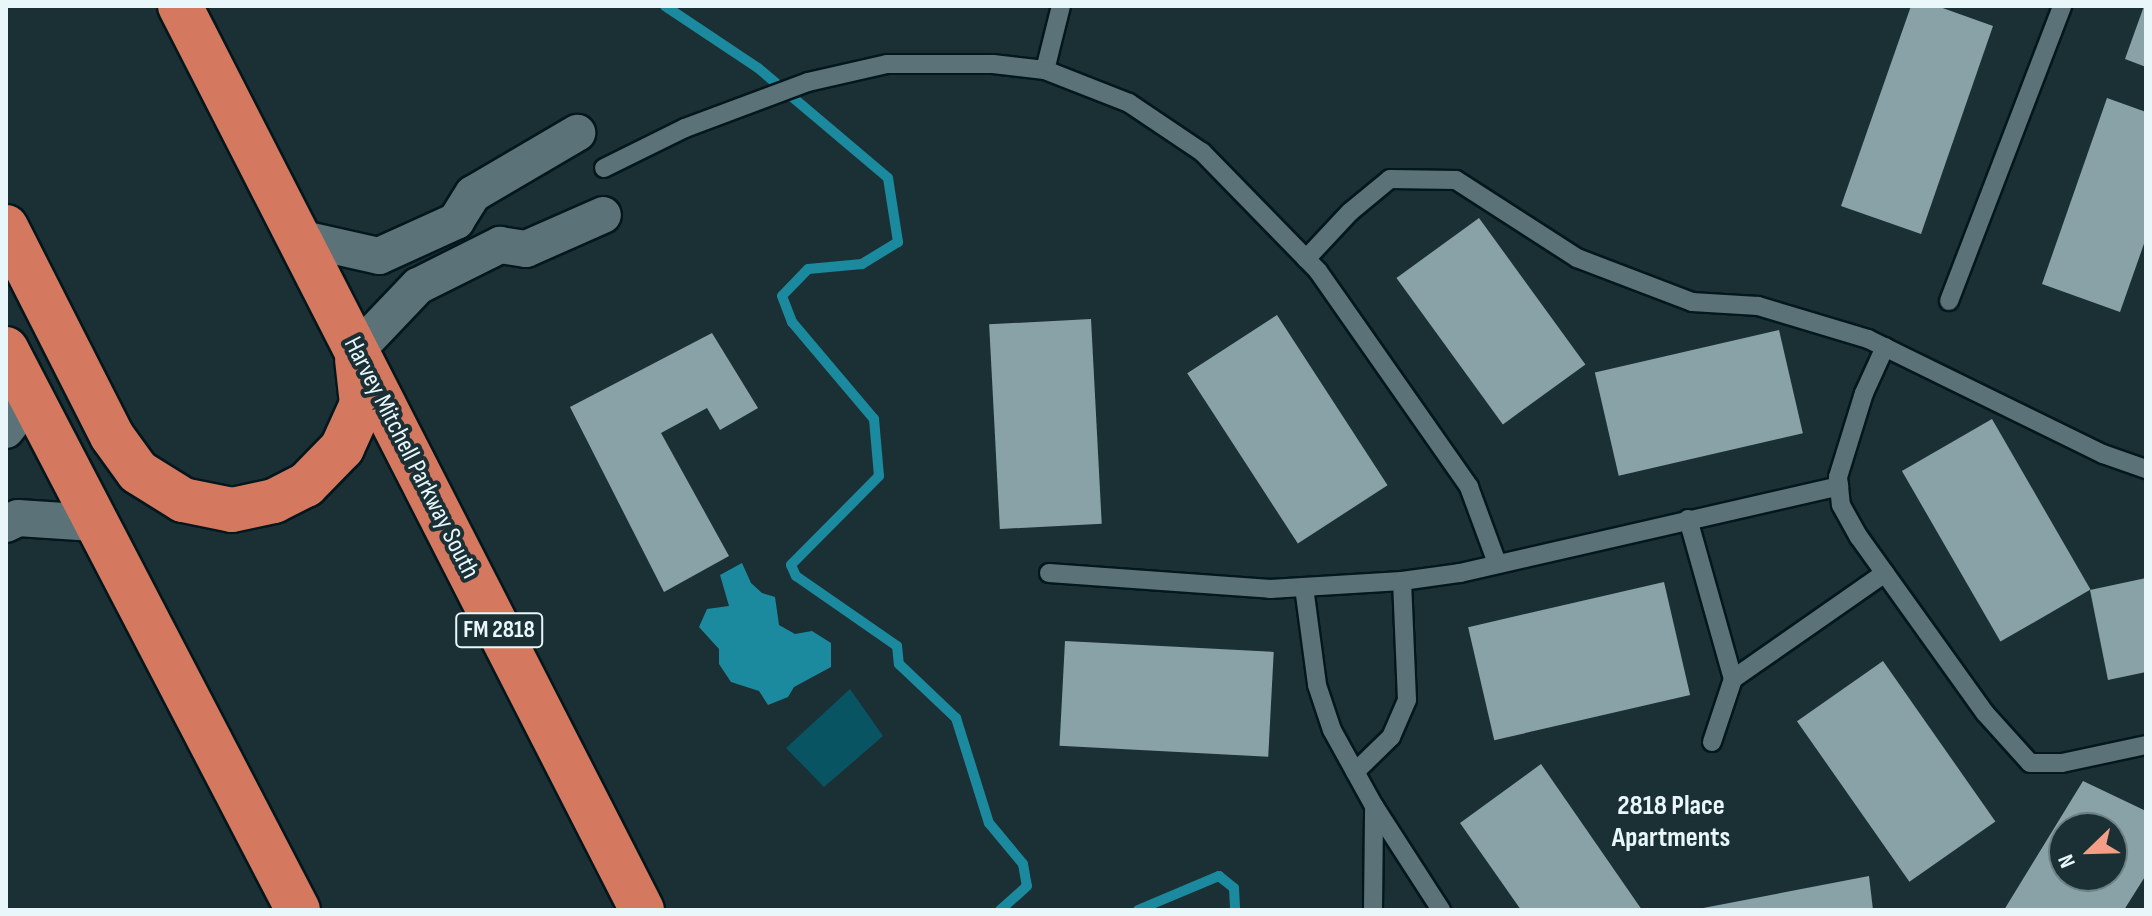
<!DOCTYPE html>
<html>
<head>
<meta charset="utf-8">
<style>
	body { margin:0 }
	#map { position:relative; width:2152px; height:916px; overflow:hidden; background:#1a3035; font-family:"Sofia Sans Condensed",sans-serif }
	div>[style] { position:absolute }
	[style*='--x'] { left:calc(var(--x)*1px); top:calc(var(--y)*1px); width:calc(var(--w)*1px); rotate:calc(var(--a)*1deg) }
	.green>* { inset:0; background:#085462 }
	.water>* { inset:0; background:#1b8a9f }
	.stream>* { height:10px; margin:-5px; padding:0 5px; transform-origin:5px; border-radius:5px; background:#1b8a9f }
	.building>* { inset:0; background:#89a2a8; transform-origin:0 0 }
	.roads { filter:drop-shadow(2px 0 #03171c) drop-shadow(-2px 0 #03171c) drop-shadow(0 2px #03171c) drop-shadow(0 -2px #03171c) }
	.lane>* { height:18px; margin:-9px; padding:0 9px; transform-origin:9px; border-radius:9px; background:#5b7278 }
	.street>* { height:36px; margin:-18px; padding:0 18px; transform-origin:18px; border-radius:18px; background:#5b7278 }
	.highway>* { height:44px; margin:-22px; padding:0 22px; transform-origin:22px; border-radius:22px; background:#d4785f }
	span { translate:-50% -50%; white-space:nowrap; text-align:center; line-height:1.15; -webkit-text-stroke:8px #1a3035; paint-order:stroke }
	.shield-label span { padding:2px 6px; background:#1a3035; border:2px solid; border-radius:6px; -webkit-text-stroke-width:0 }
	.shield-label { font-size:24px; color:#eaf7fa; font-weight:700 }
	.street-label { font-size:26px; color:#eaf7fa }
	.neighbourhood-label { font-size:28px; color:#eaf7fa; font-weight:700 }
	.frame { position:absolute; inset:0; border:8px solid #eaf7fa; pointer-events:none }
	.north { position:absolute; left:2048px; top:812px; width:80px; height:80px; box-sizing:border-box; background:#1a3035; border:2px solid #6d8084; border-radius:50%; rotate:247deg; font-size:22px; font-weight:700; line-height:32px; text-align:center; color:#eaf7fa }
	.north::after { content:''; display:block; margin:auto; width:28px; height:36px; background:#f49e87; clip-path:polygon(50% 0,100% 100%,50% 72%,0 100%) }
</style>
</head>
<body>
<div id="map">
	<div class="green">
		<i style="clip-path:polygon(850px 689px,883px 736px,824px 787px,786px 748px)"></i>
	</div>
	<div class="water">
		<i style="clip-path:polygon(742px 563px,751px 583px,762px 593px,775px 597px,779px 625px,795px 634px,812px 631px,831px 643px,831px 667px,794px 687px,788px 697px,768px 705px,759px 691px,731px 682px,719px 664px,719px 649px,699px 627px,707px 609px,729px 606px,720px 575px)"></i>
	</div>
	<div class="stream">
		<i style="--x:665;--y:6;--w:112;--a:33.7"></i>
		<i style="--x:758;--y:68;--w:170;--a:40.2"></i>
		<i style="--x:888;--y:178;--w:65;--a:81.1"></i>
		<i style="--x:898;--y:242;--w:42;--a:148.6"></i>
		<i style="--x:862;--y:264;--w:54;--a:174.7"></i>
		<i style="--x:808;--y:269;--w:37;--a:134"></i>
		<i style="--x:782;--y:296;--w:28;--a:69"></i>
		<i style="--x:792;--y:322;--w:127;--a:49.8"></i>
		<i style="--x:874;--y:419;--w:57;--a:85"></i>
		<i style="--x:879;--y:476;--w:125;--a:134.7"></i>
		<i style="--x:791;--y:565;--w:12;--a:66"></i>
		<i style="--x:796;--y:576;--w:123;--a:34.7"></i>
		<i style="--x:897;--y:646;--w:18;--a:84"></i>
		<i style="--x:899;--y:664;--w:79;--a:43.5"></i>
		<i style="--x:956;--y:718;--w:110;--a:72.6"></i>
		<i style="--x:989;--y:823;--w:53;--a:50.3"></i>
		<i style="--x:1023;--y:864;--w:22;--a:80"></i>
		<i style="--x:1027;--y:886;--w:36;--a:138"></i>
		<i style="--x:1138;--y:910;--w:88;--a:-22.8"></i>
		<i style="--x:1219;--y:876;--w:19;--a:39"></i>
		<i style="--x:1234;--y:888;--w:22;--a:87"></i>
	</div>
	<div class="building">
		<i style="clip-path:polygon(1911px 6px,1937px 6px,1993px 26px,1921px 234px,1841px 206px)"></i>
		<i style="clip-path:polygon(2144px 6px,2146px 6px,2146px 67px,2125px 59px)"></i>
		<i style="clip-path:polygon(2107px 98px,2146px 112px,2146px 238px,2120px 312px,2042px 284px)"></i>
		<i style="left:1479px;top:218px;width:181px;height:102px;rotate:54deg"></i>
		<i style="left:1277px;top:315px;width:203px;height:107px;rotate:57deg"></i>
		<i style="left:1091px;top:319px;width:205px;height:102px;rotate:87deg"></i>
		<i style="left:1779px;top:330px;width:106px;height:189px;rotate:77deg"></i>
		<i style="clip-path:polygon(712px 333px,758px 408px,720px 430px,707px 408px,661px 433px,729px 556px,664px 592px,570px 407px)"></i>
		<i style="left:1992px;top:419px;width:197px;height:104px;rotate:60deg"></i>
		<i style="clip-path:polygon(2146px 578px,2146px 672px,2108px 680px,2090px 590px)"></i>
		<i style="left:1664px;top:582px;width:116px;height:201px;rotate:77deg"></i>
		<i style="left:1065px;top:641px;width:209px;height:105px;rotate:3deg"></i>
		<i style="left:1883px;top:661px;width:196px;height:105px;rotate:55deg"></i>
		<i style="clip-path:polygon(1541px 764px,1642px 910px,1521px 910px,1460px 823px)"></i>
		<i style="clip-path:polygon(evenodd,2083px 781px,2146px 811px,2146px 875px,2124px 910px,2004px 910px,2083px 781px,2064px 828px,2112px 828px,2112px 876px,2064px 876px,2064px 828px)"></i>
		<i style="clip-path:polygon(1869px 876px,1873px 910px,1699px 910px,1698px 909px)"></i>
	</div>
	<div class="roads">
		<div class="lane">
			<i style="--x:1045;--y:70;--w:66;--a:-76"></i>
			<i style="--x:604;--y:168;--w:90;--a:-26.3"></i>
			<i style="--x:685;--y:128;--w:131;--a:-20.5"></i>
			<i style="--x:808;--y:82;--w:81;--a:-12.8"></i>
			<i style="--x:887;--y:64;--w:106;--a:0"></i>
			<i style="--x:993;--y:64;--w:52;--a:6.6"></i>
			<i style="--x:1045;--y:70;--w:90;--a:21.4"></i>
			<i style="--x:1129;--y:103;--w:88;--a:33.9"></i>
			<i style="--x:1202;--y:152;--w:166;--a:45.7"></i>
			<i style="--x:1318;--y:271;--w:264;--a:55"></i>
			<i style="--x:1469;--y:487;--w:81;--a:69.8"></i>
			<i style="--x:1306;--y:259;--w:64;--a:-46.9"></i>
			<i style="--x:1350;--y:212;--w:52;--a:-39.5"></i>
			<i style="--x:1390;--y:179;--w:66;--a:0.9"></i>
			<i style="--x:1456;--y:180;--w:144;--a:32.8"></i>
			<i style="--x:1577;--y:258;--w:123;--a:20.9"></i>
			<i style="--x:1692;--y:302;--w:66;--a:3.5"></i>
			<i style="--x:1758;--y:306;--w:115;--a:16.7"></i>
			<i style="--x:1868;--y:339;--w:262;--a:26.1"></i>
			<i style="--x:2103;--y:454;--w:46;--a:19.2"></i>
			<i style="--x:1949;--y:301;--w:316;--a:-69"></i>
			<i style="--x:1885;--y:347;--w:51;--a:114.5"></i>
			<i style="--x:1864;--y:393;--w:88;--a:107.2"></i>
			<i style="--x:1838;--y:477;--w:28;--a:84"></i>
			<i style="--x:1841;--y:505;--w:37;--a:61"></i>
			<i style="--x:1859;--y:537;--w:216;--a:54.4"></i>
			<i style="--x:1985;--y:713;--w:67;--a:48"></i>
			<i style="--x:2030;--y:763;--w:32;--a:0"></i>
			<i style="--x:2062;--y:763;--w:86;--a:-12.1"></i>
			<i style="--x:1688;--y:519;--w:166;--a:74.3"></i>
			<i style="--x:1049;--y:573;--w:222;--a:4.1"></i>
			<i style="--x:1270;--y:589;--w:132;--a:-3.5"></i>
			<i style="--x:1402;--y:581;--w:59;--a:-7.9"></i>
			<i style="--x:1460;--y:573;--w:389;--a:-12.9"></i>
			<i style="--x:1304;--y:587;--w:99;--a:82.4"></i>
			<i style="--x:1317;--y:685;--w:47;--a:71.6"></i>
			<i style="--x:1332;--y:730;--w:87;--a:61.1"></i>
			<i style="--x:1374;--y:806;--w:124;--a:57.2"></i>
			<i style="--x:1712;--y:742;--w:66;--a:-71.6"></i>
			<i style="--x:1733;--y:679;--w:185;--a:-34.9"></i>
			<i style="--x:1355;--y:772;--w:50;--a:-44.2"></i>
			<i style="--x:1391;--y:737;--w:40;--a:-66.6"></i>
			<i style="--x:1407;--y:700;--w:119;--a:-92.4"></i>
			<i style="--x:1373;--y:910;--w:104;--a:-89.4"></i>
		</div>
		<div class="street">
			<i style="--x:299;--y:238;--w:82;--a:12.7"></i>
			<i style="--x:379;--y:256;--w:85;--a:-24.4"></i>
			<i style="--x:456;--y:221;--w:32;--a:-58"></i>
			<i style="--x:473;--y:194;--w:121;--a:-30.4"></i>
			<i style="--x:356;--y:351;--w:90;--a:-46.4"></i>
			<i style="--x:418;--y:286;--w:92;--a:-26.6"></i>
			<i style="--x:500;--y:245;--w:26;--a:9"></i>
			<i style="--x:526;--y:249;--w:84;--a:-23.8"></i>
			<i style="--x:6;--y:430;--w:41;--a:-52.9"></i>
			<i style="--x:6;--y:524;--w:13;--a:-27"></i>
			<i style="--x:18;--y:518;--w:76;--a:3.8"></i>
		</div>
		<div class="highway">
			<i style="--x:180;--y:6;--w:1015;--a:62.93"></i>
			<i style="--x:6;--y:227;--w:234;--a:63.1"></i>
			<i style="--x:112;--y:436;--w:44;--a:54.2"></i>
			<i style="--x:138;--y:472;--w:53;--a:31.9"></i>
			<i style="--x:183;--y:500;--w:50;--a:11.5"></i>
			<i style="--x:232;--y:510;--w:43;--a:-12.1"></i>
			<i style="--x:274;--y:501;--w:36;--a:-27"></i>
			<i style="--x:306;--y:485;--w:52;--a:-45.8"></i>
			<i style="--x:342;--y:448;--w:48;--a:-65.6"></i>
			<i style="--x:362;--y:404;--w:45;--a:-96.3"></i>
			<i style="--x:6;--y:349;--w:632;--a:62.5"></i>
		</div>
	</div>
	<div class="shield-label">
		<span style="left:499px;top:630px">FM 2818</span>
	</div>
	<div class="street-label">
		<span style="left:411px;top:458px;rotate:63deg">Harvey Mitchell Parkway South</span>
	</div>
	<div class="neighbourhood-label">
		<span style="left:1671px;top:822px">2818 Place<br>Apartments</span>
	</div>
	<div class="frame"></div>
	<div class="north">N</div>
</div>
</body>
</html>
